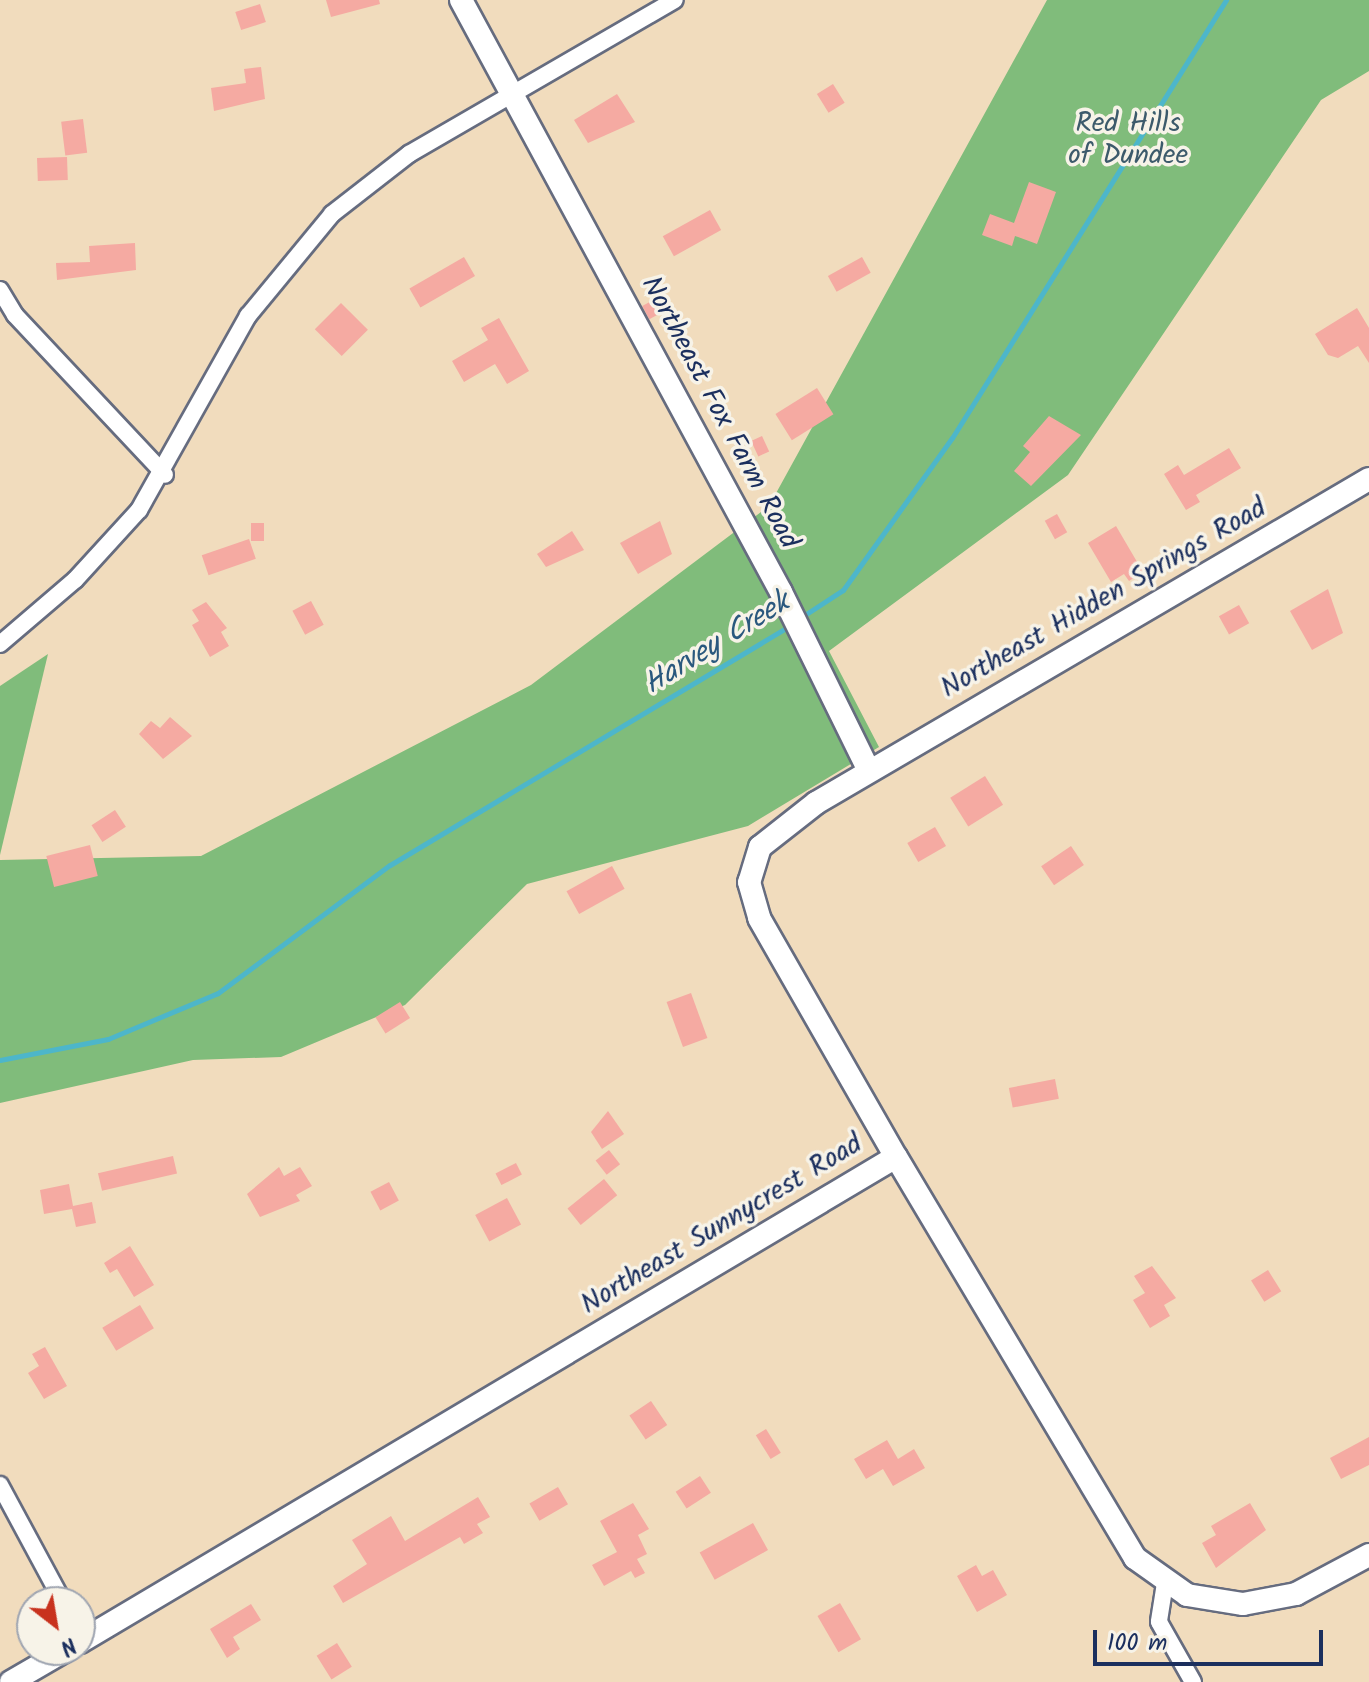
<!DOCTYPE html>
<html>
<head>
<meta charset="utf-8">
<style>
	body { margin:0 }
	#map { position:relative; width:1369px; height:1682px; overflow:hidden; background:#f1dcbd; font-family:Kalam,sans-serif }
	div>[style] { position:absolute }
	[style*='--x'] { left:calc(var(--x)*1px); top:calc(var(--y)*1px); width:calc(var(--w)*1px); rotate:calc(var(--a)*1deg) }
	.forest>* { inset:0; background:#80bc7b }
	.stream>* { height:5px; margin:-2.5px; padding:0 2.5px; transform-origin:2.5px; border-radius:2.5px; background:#4db6ca }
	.building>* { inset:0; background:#f5aaa2; transform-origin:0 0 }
	.roads { filter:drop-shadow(2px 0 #666c7f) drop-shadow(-2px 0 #666c7f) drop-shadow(0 2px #666c7f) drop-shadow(0 -2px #666c7f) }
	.street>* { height:16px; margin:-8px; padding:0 8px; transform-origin:8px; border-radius:8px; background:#fff }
	.secondary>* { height:22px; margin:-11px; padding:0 11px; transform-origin:11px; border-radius:11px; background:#fff }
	span { translate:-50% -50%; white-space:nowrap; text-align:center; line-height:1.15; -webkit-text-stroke:7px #f7f3e8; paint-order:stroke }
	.park-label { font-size:28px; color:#3c5a6b }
	.street-label { font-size:28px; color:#1b2f5e }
	.water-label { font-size:30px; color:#2a587e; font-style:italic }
	.north { position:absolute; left:16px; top:1586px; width:80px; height:80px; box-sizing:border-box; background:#f7f3e8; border:2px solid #9fa5b1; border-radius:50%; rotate:149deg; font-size:22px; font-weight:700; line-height:32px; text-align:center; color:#1b2f5e }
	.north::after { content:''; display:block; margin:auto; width:28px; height:36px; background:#c8321e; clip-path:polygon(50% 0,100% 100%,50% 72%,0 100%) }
	.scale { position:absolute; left:1093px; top:1630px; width:230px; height:36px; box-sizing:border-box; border:4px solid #1b2f5e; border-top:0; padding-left:10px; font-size:24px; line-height:28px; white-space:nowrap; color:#1b2f5e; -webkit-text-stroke:6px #f7f3e8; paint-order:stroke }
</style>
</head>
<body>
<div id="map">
	<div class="forest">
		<i style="clip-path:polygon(1047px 0,1369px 0,1369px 71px,1321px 100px,1068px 475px,829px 651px,879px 747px,748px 826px,527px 884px,405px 1005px,281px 1057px,193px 1060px,0 1103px,0 860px,201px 856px,531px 685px,769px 506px)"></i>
		<i style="clip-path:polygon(48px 654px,0 855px,0 686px)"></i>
	</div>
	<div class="stream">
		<i style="--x:800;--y:618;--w:51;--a:-33.1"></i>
		<i style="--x:843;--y:590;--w:187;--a:-54.4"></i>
		<i style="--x:952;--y:438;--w:517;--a:-57.97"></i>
		<i style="--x:0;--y:1060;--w:110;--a:-11"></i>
		<i style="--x:108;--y:1039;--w:119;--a:-22.7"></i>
		<i style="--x:218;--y:993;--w:214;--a:-36.7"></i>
		<i style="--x:390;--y:865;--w:469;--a:-30.9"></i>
	</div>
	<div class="building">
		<i style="clip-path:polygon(326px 0,379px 0,380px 4px,331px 17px)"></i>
		<i style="left:260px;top:4px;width:19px;height:26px;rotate:72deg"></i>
		<i style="clip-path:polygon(261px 67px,265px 99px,214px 111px,211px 88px,246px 83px,244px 69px)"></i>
		<i style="left:833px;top:84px;width:22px;height:19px;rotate:58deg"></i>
		<i style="clip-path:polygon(617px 94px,635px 122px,588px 143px,574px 120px)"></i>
		<i style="left:83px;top:119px;width:34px;height:22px;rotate:83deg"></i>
		<i style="left:67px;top:157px;width:23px;height:30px;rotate:88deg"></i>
		<i style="clip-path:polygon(1029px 182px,1056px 192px,1037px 244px,1015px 236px,1012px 246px,982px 235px,990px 214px,1014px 223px)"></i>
		<i style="left:710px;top:210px;width:23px;height:54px;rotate:61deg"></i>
		<i style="clip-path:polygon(135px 243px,136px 270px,57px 280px,56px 263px,90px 262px,89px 246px)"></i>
		<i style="left:464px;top:257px;width:22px;height:63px;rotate:60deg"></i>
		<i style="left:862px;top:257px;width:18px;height:39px;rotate:61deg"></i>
		<i style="left:659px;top:297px;width:15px;height:19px;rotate:62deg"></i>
		<i style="left:341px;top:303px;width:38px;height:37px;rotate:45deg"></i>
		<i style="clip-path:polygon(1357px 308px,1369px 328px,1369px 363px,1358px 346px,1338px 358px,1328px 355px,1315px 334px)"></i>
		<i style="clip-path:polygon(499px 318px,529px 371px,507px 384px,495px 364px,464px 382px,452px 361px,488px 340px,481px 328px)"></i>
		<i style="left:817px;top:388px;width:31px;height:49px;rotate:58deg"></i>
		<i style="clip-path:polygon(1049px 416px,1081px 435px,1031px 486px,1014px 471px,1030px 452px,1023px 446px)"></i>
		<i style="left:762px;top:436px;width:17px;height:12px;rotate:65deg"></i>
		<i style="clip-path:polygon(1229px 448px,1241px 468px,1196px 495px,1200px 502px,1186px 510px,1164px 474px,1178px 465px,1184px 475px)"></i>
		<i style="left:1057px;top:514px;width:21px;height:14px;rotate:61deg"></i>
		<i style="clip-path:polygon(660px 521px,672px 554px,638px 574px,620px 543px)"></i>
		<i style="left:251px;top:523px;width:13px;height:18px"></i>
		<i style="clip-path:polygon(1116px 526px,1143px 572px,1129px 581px,1124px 574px,1111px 582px,1088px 543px)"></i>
		<i style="clip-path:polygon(572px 531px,584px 550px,546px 567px,537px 554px)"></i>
		<i style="left:249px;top:539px;width:21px;height:50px;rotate:71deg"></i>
		<i style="clip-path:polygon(1328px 589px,1343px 633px,1312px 650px,1290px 611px)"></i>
		<i style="left:311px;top:601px;width:27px;height:21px;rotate:62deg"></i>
		<i style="clip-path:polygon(206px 602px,227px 628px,221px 632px,229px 646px,210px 657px,192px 625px,199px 621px,192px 610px)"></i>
		<i style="left:1239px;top:605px;width:21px;height:23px;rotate:61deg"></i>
		<i style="clip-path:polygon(170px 717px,192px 736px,163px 759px,139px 734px,151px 721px,160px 728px)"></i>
		<i style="left:985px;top:776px;width:34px;height:41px;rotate:58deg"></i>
		<i style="left:115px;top:810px;width:20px;height:28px;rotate:57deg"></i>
		<i style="left:935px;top:827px;width:22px;height:32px;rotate:60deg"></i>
		<i style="left:90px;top:845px;width:32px;height:45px;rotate:76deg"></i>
		<i style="left:1071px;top:846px;width:23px;height:36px;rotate:56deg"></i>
		<i style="left:612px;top:866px;width:26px;height:52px;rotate:61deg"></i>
		<i style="left:691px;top:993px;width:48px;height:26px;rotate:70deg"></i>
		<i style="left:400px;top:1002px;width:19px;height:29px;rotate:58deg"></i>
		<i style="left:1055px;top:1079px;width:20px;height:47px;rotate:79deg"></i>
		<i style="clip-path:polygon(608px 1111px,624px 1134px,602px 1149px,591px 1132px)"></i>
		<i style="left:609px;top:1150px;width:18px;height:17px;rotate:52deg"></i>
		<i style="left:173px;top:1156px;width:18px;height:77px;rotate:77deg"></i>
		<i style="left:516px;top:1163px;width:13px;height:23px;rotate:63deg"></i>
		<i style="clip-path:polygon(279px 1167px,284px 1176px,300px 1167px,312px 1186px,296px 1195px,300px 1201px,260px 1217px,247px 1194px)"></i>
		<i style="left:604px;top:1179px;width:21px;height:47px;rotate:51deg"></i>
		<i style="left:389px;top:1182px;width:21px;height:21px;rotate:62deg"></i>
		<i style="clip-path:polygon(69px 1184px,73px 1206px,92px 1202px,96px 1223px,76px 1227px,72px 1209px,44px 1214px,40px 1190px)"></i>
		<i style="left:507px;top:1198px;width:30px;height:36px;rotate:62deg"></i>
		<i style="clip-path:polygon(130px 1246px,154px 1285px,134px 1297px,117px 1269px,110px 1273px,104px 1263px)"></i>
		<i style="clip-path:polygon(1152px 1266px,1176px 1298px,1164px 1305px,1170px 1316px,1150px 1328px,1133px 1300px,1145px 1293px,1134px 1276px)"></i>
		<i style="left:1268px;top:1270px;width:25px;height:20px;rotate:58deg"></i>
		<i style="left:140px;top:1305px;width:27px;height:44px;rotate:59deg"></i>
		<i style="clip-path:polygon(45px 1347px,67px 1386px,44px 1399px,28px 1373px,39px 1366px,32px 1354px)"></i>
		<i style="left:651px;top:1401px;width:29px;height:26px;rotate:56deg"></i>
		<i style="left:766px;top:1429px;width:28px;height:12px;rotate:58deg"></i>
		<i style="clip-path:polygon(1369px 1437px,1369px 1465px,1341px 1479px,1330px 1458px)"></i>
		<i style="clip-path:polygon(887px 1440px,898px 1459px,914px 1449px,925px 1468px,893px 1486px,883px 1469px,866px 1479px,854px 1459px)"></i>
		<i style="left:700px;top:1476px;width:20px;height:29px;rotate:57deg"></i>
		<i style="left:558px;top:1487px;width:20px;height:33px;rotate:60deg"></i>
		<i style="clip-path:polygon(478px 1497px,490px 1517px,477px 1524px,483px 1533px,464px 1544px,460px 1537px,343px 1603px,333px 1586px,367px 1564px,352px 1540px,391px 1516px,405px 1541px)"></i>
		<i style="clip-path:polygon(633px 1503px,649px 1529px,638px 1535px,647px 1554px,637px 1559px,645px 1573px,635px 1578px,631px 1571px,604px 1586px,592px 1565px,617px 1552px,600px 1521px)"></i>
		<i style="clip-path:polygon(1250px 1503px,1266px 1530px,1216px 1568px,1202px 1543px,1216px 1535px,1211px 1526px)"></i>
		<i style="left:753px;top:1523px;width:31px;height:61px;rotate:61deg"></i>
		<i style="clip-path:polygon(976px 1565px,982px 1576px,993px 1570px,1007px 1595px,977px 1612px,957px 1576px)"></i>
		<i style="left:840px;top:1603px;width:42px;height:26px;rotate:60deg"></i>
		<i style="clip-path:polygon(251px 1604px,261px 1620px,233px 1637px,240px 1649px,227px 1658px,210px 1629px)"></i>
		<i style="left:337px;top:1643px;width:28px;height:24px;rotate:58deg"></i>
	</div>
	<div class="roads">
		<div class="street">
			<i style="--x:0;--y:290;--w:29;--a:59"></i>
			<i style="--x:15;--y:315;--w:219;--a:46.8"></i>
			<i style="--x:0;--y:644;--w:99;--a:-40.5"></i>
			<i style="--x:75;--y:580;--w:95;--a:-47.6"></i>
			<i style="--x:139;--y:510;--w:223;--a:-60.7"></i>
			<i style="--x:248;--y:316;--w:132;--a:-50.5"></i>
			<i style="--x:332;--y:214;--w:98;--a:-37.9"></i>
			<i style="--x:409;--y:154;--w:307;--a:-30.1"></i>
			<i style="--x:0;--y:1485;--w:133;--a:61.7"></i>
			<i style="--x:1165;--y:1583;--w:39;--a:99"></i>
			<i style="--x:1159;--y:1622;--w:69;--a:60.5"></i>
		</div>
		<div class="secondary">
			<i style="--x:461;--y:0;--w:673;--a:61.61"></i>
			<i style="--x:781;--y:592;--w:199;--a:63.8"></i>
			<i style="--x:1369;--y:479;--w:641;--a:149.63"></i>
			<i style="--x:816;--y:803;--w:71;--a:141.8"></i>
			<i style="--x:760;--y:847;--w:37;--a:107"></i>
			<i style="--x:749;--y:882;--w:37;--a:74"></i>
			<i style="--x:759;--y:918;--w:275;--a:60.2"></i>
			<i style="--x:896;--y:1157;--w:467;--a:59.2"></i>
			<i style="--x:1135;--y:1558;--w:64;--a:35.4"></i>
			<i style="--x:1187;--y:1595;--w:57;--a:9.1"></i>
			<i style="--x:1243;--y:1604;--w:54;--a:-10.7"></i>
			<i style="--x:1296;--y:1594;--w:83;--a:-28.1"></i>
			<i style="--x:80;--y:1642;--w:949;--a:-30.73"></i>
			<i style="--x:11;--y:1682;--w:64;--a:-30.2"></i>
		</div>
	</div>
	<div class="park-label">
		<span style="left:1128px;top:140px">Red Hills<br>of Dundee</span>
	</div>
	<div class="street-label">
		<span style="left:719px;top:413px;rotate:62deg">Northeast Fox Farm Road</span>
		<span style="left:1104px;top:599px;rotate:-30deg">Northeast Hidden Springs Road</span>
		<span style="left:722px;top:1225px;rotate:-31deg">Northeast Sunnycrest Road</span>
	</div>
	<div class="water-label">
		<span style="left:717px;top:644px;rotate:-32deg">Harvey Creek</span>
	</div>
	<div class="north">N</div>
	<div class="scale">100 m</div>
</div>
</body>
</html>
